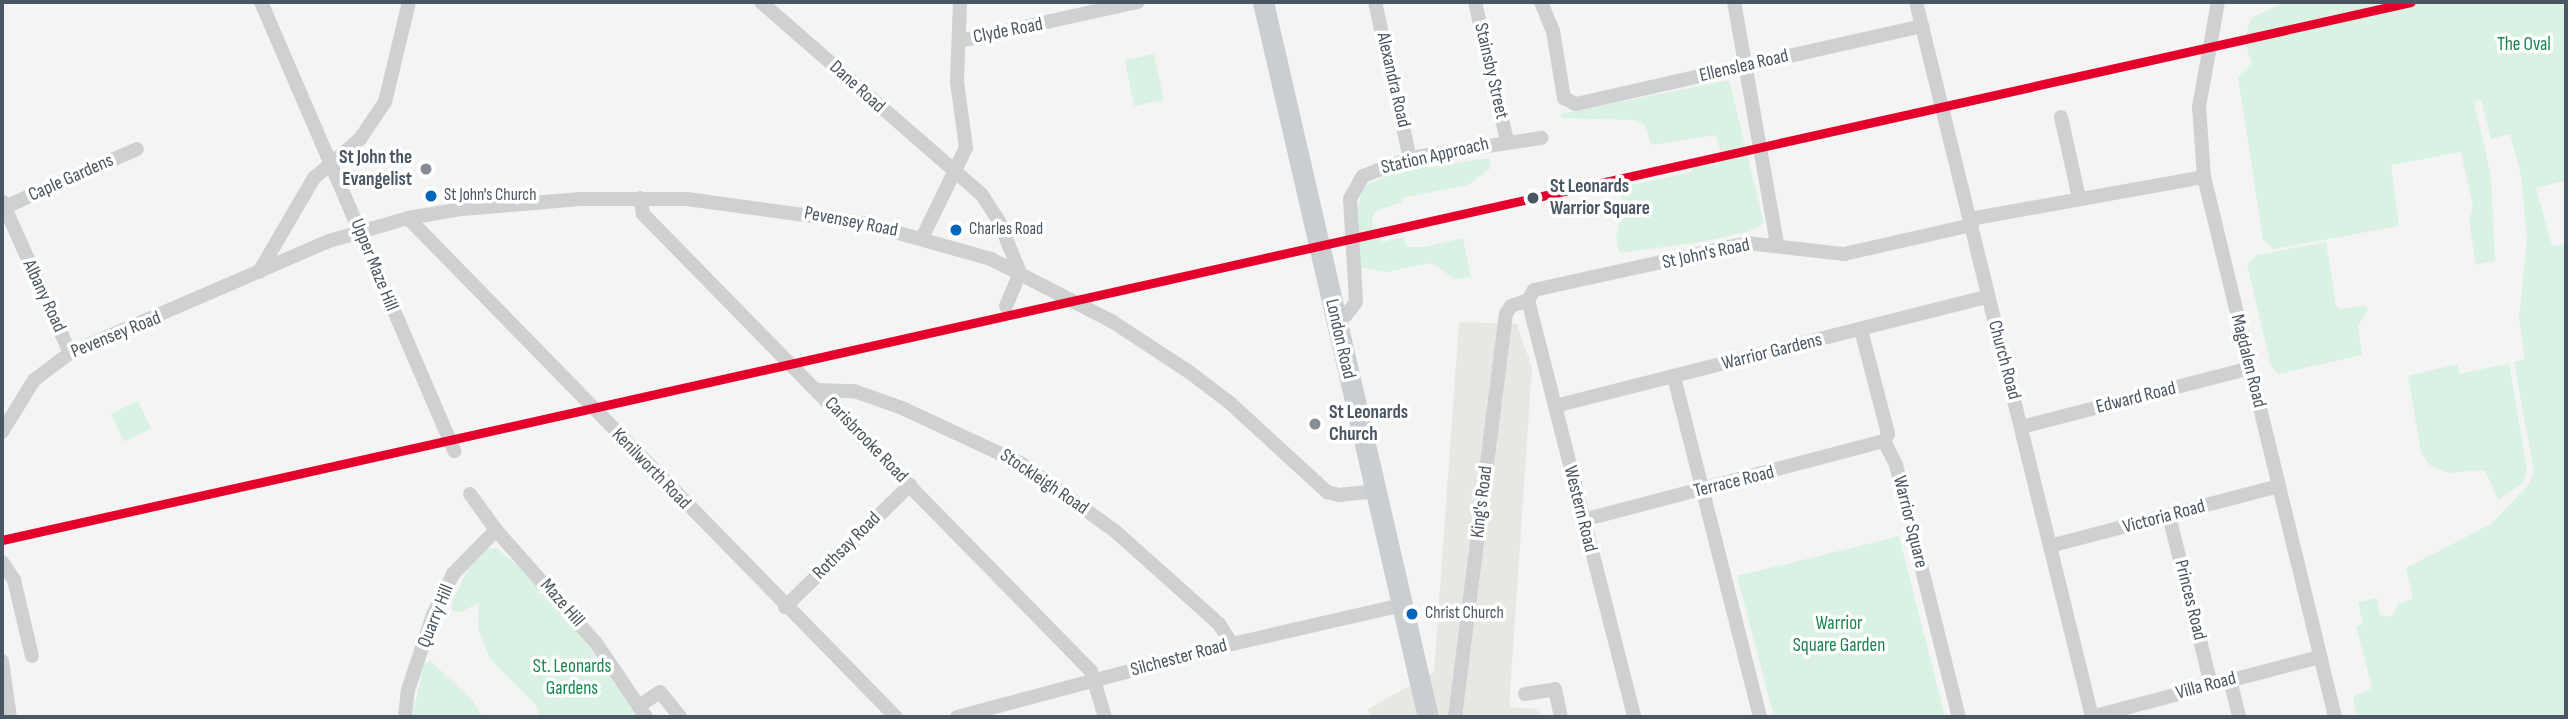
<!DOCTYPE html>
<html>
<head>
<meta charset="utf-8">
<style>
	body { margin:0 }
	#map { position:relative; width:2568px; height:719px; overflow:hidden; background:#f4f4f4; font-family:"Sofia Sans Condensed",sans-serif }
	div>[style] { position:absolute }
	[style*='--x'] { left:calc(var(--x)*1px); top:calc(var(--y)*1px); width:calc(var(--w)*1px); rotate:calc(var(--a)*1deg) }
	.commercial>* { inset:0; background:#e8e7e3 }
	.green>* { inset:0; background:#d9f2e3; transform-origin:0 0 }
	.minor>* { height:14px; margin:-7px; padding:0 7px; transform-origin:7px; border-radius:7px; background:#ced0d2 }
	.primary>* { height:21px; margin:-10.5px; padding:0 10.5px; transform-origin:10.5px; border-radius:10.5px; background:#caced1 }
	.rail-1>* { height:9px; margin:-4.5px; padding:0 4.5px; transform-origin:4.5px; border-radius:4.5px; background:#e4002b }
	.dots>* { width:19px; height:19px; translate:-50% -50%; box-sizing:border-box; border:4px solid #fff; border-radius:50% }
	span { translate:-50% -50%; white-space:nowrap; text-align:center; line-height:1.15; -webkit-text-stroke:7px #fff; paint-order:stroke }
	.bus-label { font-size:17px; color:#4a5661 }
	.left { translate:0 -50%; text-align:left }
	.street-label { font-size:19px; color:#4a5661 }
	.park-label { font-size:19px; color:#17864f }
	.poi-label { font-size:19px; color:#4a5661; font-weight:700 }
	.right { translate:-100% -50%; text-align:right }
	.stop-label { font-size:19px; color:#4a5661; font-weight:700 }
	.frame { position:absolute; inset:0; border:4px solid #4a5661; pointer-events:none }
</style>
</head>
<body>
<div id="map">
	<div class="commercial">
		<i style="clip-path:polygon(1459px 322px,1517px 324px,1532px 368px,1509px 707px,1539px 709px,1541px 717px,1370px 717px,1368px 709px,1434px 672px)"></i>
	</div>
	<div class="green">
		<i style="clip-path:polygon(2284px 2px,2566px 2px,2566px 181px,2536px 188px,2552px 246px,2566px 243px,2566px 717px,2357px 717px,2353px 697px,2372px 688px,2356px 626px,2363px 624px,2358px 602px,2377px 598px,2380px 615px,2392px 617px,2398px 604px,2413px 599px,2406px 568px,2491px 524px,2529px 484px,2534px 472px,2514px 362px,2525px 359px,2519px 319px,2527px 239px,2521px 175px,2510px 134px,2491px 139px,2481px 99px,2474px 102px,2491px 176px,2495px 261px,2476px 265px,2469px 221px,2473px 207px,2461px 152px,2391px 165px,2399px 226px,2273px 249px,2263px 239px,2238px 77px,2252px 63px,2244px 41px,2251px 18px)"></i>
		<i style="left:1154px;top:54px;width:47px;height:30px;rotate:78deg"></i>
		<i style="clip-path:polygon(1729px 80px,1764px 223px,1748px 232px,1701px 242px,1619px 253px,1616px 237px,1623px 208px,1619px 188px,1691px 172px,1690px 166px,1717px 165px,1723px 161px,1716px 135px,1651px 145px,1645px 125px,1633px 120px,1562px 118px,1560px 114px)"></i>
		<i style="clip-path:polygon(1489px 158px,1491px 168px,1468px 185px,1402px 198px,1402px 202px,1376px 211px,1372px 219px,1375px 237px,1380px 236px,1382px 242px,1404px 237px,1407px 247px,1425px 247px,1463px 238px,1471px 277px,1455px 279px,1431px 263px,1387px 272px,1360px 267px,1355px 226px,1362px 187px,1395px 172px)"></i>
		<i style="clip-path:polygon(2326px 242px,2336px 305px,2339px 309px,2365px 306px,2368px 310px,2358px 326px,2362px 355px,2278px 374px,2271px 366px,2247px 264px,2257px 255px)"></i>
		<i style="clip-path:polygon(2509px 363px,2527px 470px,2523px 483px,2498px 500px,2485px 470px,2448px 473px,2431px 466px,2421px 453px,2408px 376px,2458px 364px,2460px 374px)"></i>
		<i style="left:138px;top:401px;width:31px;height:30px;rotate:65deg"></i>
		<i style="clip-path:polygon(1899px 536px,1945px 717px,1774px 717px,1737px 576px)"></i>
		<i style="clip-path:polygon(496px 548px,528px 574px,579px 633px,637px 717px,540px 717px,536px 705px,490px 659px,478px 628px,479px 603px,460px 612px,452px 611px,452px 602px,469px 567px,486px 549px)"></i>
		<i style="clip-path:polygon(431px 661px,472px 700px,483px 717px,412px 717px,424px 664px)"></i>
	</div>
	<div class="minor">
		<i style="--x:261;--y:2;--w:489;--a:66.7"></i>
		<i style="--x:761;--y:2;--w:293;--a:41.1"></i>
		<i style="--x:982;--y:195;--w:31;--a:57"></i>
		<i style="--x:999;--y:221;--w:56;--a:68"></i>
		<i style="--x:1020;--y:273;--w:36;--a:113"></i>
		<i style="--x:1375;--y:2;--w:160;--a:77.4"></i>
		<i style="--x:1475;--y:2;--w:143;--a:77"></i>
		<i style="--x:1541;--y:2;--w:31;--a:68"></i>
		<i style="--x:1553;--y:31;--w:68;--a:80.7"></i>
		<i style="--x:1564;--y:98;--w:13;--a:27"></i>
		<i style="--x:1576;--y:104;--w:355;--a:-12.7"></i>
		<i style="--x:1734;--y:2;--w:245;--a:79.9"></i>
		<i style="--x:1916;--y:2;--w:736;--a:76.17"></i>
		<i style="--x:2218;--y:2;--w:107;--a:100.3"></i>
		<i style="--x:2199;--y:107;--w:70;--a:85.9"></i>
		<i style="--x:2204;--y:177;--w:556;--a:76.36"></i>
		<i style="--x:960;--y:41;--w:182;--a:-12.4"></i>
		<i style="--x:2061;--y:117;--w:83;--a:77.5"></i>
		<i style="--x:640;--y:198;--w:16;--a:79"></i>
		<i style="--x:643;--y:214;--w:640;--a:45.57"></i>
		<i style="--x:1091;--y:671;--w:48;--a:73.1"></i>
		<i style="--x:2;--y:201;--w:167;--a:65.9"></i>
		<i style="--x:5;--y:207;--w:144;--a:-23.7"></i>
		<i style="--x:408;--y:218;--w:698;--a:45.64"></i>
		<i style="--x:1970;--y:219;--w:238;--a:-10.2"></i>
		<i style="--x:923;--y:236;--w:98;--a:-64"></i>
		<i style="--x:966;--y:148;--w:68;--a:-97.7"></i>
		<i style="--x:957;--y:81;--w:79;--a:-87.8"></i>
		<i style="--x:259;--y:272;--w:109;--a:-59.7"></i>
		<i style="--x:314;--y:178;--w:60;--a:-40.3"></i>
		<i style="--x:360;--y:139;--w:45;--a:-56"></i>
		<i style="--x:385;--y:102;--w:103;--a:-76.5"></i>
		<i style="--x:1528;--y:300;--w:12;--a:-59"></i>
		<i style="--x:1534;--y:290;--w:218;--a:-12.4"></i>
		<i style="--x:1747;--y:243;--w:98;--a:6.5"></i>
		<i style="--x:1844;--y:254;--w:131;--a:-12.8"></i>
		<i style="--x:1528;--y:300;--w:430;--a:75.7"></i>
		<i style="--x:1335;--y:319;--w:12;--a:-20"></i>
		<i style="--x:1346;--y:315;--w:16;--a:-52"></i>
		<i style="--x:1356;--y:302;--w:103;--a:-93.3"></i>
		<i style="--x:1350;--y:199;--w:26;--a:-61"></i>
		<i style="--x:1363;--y:176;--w:50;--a:-21"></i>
		<i style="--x:1410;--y:158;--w:133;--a:-8.7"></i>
		<i style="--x:1861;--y:330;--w:107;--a:75.4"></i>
		<i style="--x:1888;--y:434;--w:8;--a:120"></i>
		<i style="--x:1884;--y:441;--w:27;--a:63"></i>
		<i style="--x:1896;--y:465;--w:260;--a:76"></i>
		<i style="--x:1674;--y:377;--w:351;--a:75.8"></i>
		<i style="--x:817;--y:390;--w:37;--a:2"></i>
		<i style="--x:854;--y:391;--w:51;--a:19.5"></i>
		<i style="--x:902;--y:408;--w:132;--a:25"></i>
		<i style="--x:1022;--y:464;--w:115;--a:35.8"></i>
		<i style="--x:1115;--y:531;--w:140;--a:41.8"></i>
		<i style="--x:1219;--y:624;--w:24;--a:57"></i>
		<i style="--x:1555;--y:406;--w:446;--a:-14.2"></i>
		<i style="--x:2021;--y:427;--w:236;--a:-14.4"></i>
		<i style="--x:2;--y:432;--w:61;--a:-58.4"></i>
		<i style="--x:34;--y:380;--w:45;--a:-36.9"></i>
		<i style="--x:70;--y:353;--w:282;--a:-23.4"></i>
		<i style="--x:329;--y:241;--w:82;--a:-16.2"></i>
		<i style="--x:408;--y:218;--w:55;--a:-9.5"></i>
		<i style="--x:462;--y:209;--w:119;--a:-4.8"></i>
		<i style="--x:581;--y:199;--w:106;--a:0"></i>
		<i style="--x:687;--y:199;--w:178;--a:7.8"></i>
		<i style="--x:863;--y:223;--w:133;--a:15.7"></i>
		<i style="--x:991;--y:259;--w:137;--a:27.3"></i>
		<i style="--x:1113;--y:322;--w:90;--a:33.2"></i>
		<i style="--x:1188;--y:371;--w:53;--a:37.3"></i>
		<i style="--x:1230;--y:403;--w:132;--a:42.5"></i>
		<i style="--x:1327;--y:492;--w:12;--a:14"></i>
		<i style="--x:1339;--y:495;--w:36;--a:-6"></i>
		<i style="--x:470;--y:494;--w:44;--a:54.2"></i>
		<i style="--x:496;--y:530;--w:151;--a:48.5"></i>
		<i style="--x:596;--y:643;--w:89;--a:56"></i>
		<i style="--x:2169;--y:516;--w:174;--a:76"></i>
		<i style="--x:1583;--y:520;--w:311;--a:-14.7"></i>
		<i style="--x:2050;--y:546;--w:236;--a:-14.7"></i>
		<i style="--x:2;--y:562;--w:22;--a:56"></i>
		<i style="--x:14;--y:580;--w:78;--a:76.7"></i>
		<i style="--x:785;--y:607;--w:175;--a:-44.3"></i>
		<i style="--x:2;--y:661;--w:57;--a:81.9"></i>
		<i style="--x:2230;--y:680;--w:38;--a:76"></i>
		<i style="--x:1525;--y:694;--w:30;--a:-9"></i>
		<i style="--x:1555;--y:689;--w:29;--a:78"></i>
		<i style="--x:639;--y:706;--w:25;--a:-34"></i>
		<i style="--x:660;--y:692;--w:32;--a:51"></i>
		<i style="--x:405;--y:717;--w:27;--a:-84"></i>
		<i style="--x:408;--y:690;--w:79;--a:-71.6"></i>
		<i style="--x:433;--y:615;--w:46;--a:-64"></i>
		<i style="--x:453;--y:574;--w:62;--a:-45.7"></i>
		<i style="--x:957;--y:717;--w:285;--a:-14.9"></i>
		<i style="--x:1232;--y:644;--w:174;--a:-12.9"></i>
		<i style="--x:1455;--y:717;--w:406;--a:-82.8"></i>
		<i style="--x:1506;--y:314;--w:9;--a:-58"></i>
		<i style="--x:1511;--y:306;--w:18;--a:-19"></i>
		<i style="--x:2091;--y:717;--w:237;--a:-14.7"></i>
	</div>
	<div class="primary">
		<i style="--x:1263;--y:2;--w:734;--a:77.01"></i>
	</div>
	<div class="rail-1">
		<i style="--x:2;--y:540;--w:2468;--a:-12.59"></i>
	</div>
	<div class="dots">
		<i style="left:426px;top:169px;background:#868d94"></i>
		<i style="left:431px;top:196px;background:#0065bd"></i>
		<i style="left:1533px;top:198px;background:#4a5661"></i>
		<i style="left:956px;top:230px;background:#0065bd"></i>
		<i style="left:1315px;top:424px;background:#868d94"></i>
		<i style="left:1412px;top:614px;background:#0065bd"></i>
	</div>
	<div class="bus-label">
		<span class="left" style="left:444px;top:196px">St John's Church</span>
		<span class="left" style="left:969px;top:230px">Charles Road</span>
		<span class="left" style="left:1425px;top:614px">Christ Church</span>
	</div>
	<div class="street-label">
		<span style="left:1008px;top:31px;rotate:-11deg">Clyde Road</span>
		<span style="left:1744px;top:66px;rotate:-13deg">Ellenslea Road</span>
		<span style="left:1491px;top:71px;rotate:77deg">Stainsby Street</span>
		<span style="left:1393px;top:80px;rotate:77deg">Alexandra Road</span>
		<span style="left:857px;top:87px;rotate:42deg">Dane Road</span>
		<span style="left:1435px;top:156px;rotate:-13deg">Station Approach</span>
		<span style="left:71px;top:178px;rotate:-24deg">Caple Gardens</span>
		<span style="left:851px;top:222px;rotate:11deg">Pevensey Road</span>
		<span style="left:1706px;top:254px;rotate:-12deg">St John's Road</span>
		<span style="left:374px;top:265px;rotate:68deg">Upper Maze Hill</span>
		<span style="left:44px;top:296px;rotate:65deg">Albany Road</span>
		<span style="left:116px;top:335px;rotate:-22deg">Pevensey Road</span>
		<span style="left:1340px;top:339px;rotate:77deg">London Road</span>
		<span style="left:1772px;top:352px;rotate:-14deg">Warrior Gardens</span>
		<span style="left:2004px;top:360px;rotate:75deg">Church Road</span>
		<span style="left:2248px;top:361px;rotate:76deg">Magdalen Road</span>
		<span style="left:2136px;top:398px;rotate:-14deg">Edward Road</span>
		<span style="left:866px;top:440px;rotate:46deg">Carisbrooke Road</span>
		<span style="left:651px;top:469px;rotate:46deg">Kenilworth Road</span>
		<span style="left:1044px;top:482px;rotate:34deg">Stockleigh Road</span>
		<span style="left:1734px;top:482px;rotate:-14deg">Terrace Road</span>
		<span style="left:1482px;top:502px;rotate:-83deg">King's Road</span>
		<span style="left:1580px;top:509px;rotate:76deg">Western Road</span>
		<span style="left:2164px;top:517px;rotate:-15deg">Victoria Road</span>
		<span style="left:1910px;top:522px;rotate:76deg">Warrior Square</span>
		<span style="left:847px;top:546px;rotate:-45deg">Rothsay Road</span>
		<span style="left:2190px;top:600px;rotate:76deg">Princes Road</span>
		<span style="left:562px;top:603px;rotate:49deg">Maze Hill</span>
		<span style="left:436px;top:616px;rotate:-68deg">Quarry Hill</span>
		<span style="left:1179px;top:658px;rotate:-15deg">Silchester Road</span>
		<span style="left:2206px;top:686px;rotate:-15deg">Villa Road</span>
	</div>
	<div class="park-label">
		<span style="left:2524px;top:45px">The Oval</span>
		<span style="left:1839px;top:635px">Warrior<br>Square Garden</span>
		<span style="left:572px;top:678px">St. Leonards<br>Gardens</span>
	</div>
	<div class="poi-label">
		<span class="right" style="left:412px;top:169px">St John the<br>Evangelist</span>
		<span class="left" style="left:1329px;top:424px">St Leonards<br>Church</span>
	</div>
	<div class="stop-label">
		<span class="left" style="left:1550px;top:198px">St Leonards<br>Warrior Square</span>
	</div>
	<div class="frame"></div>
</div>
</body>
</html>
